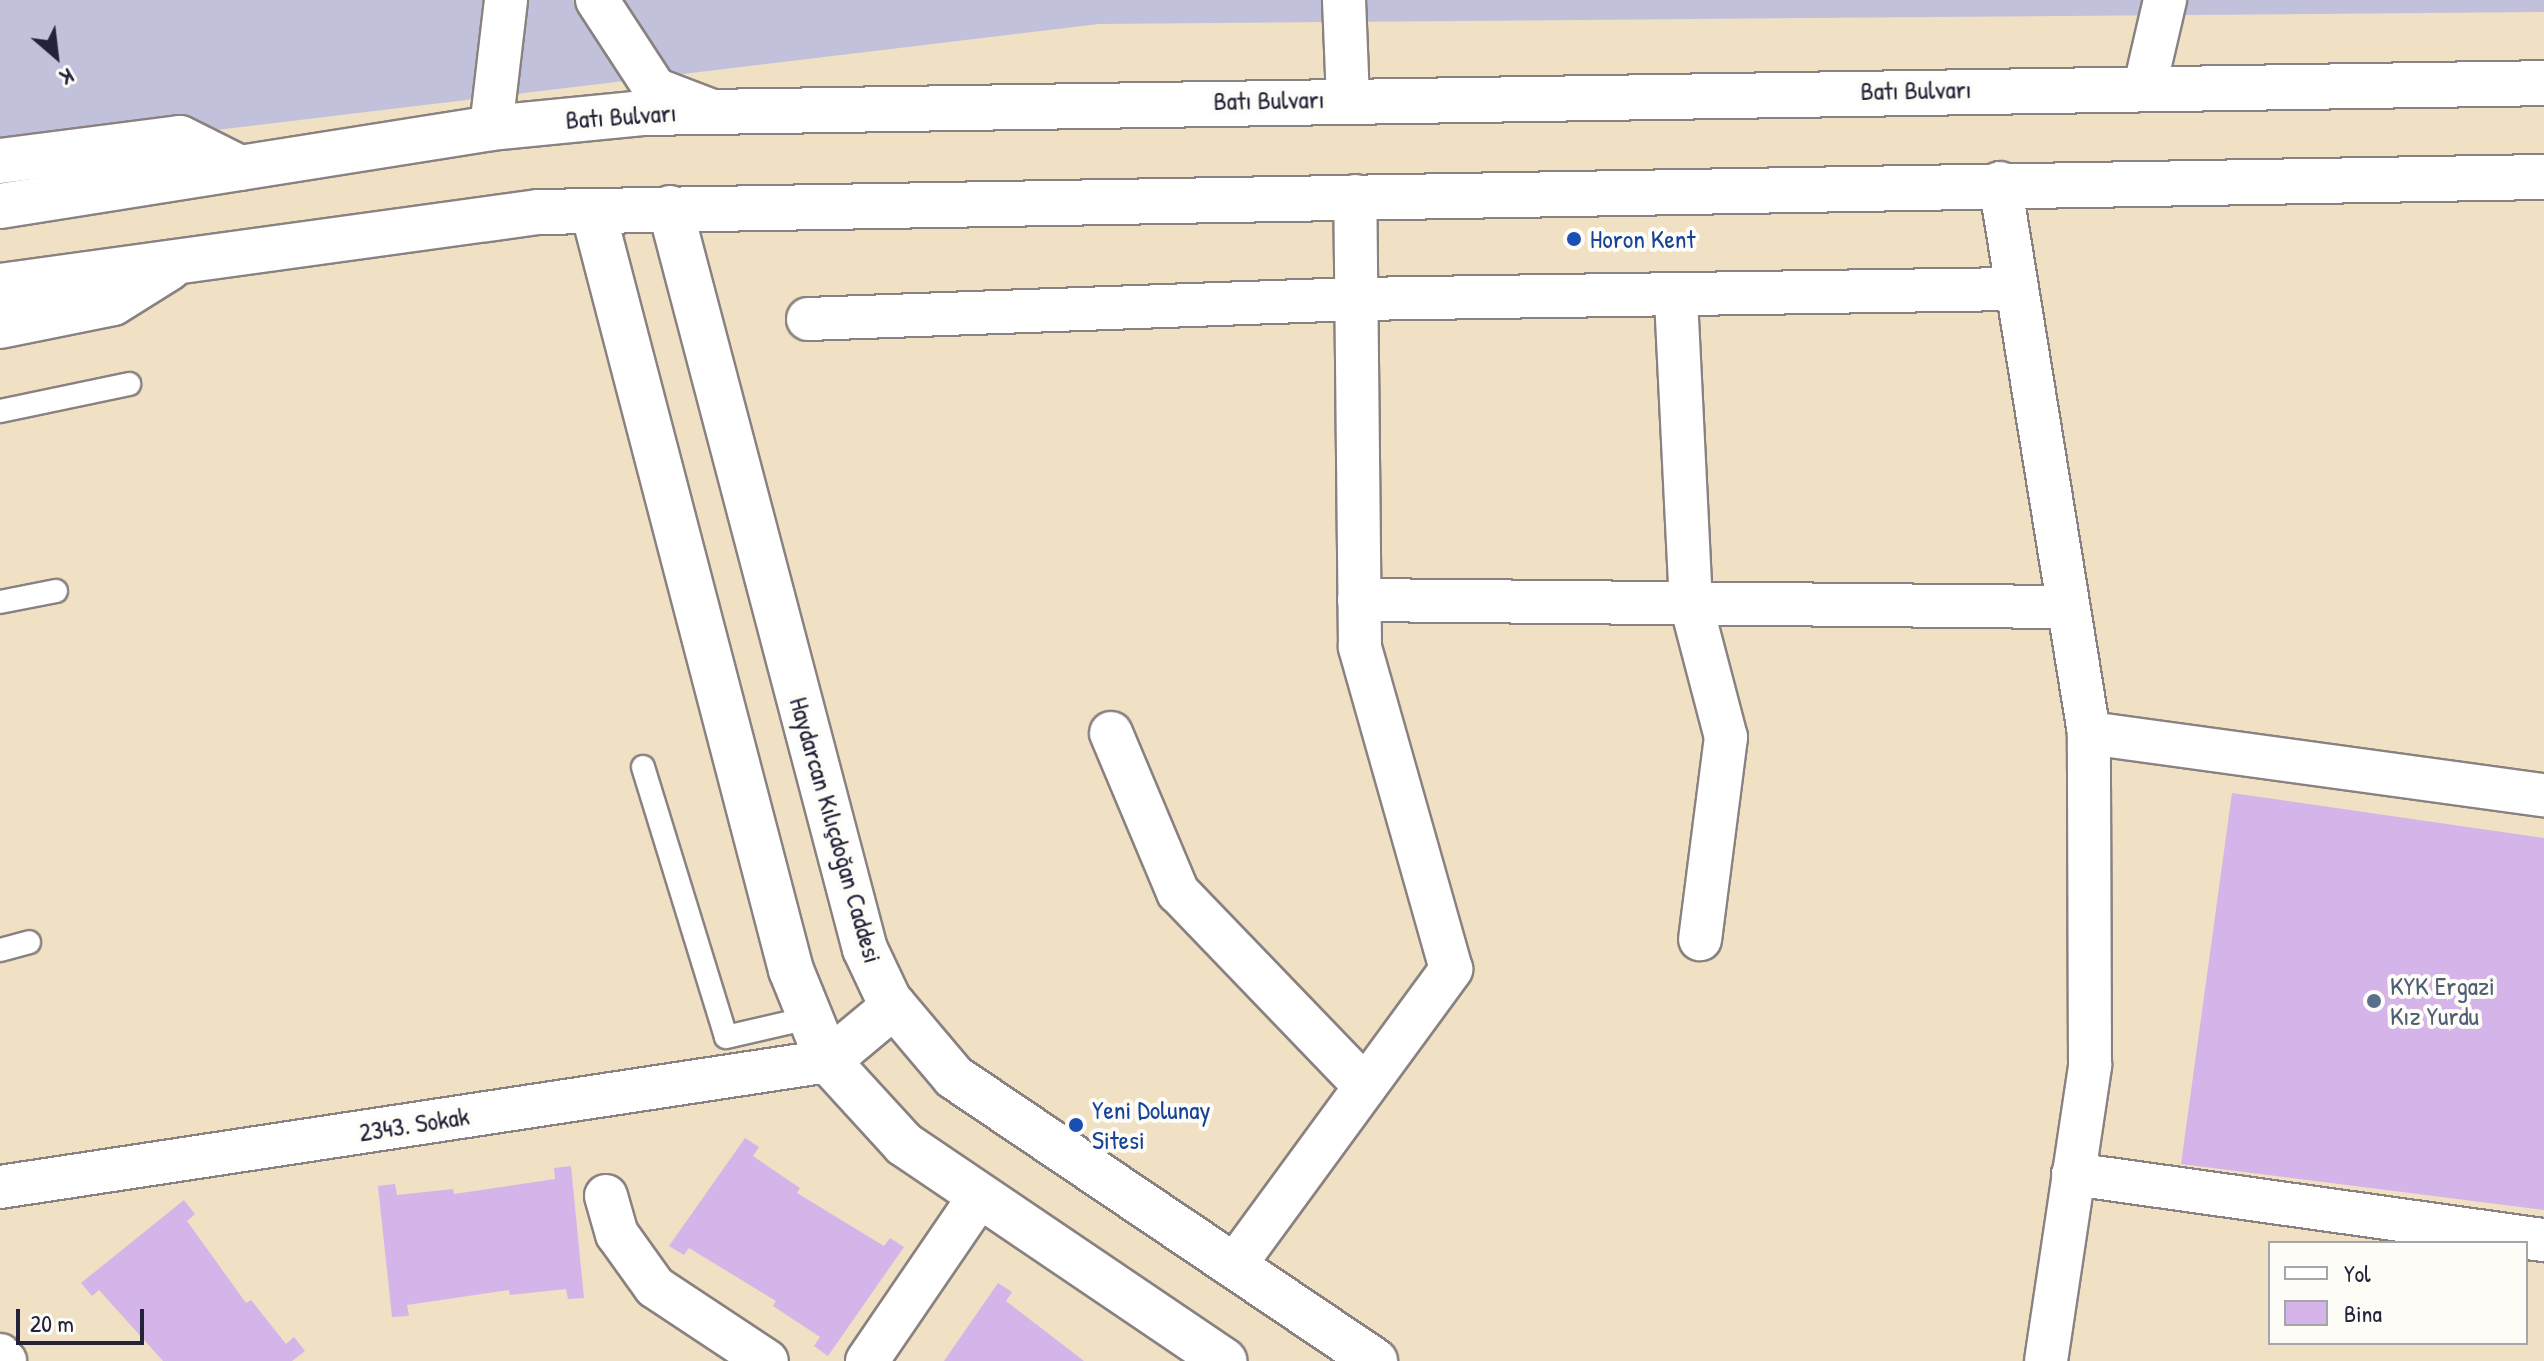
<!DOCTYPE html>
<html>
<head>
<meta charset="utf-8">
<style>
	body { margin:0 }
	#map { position:relative; width:2544px; height:1361px; overflow:hidden; background:#f1e1c4; font-family:"Patrick Hand",sans-serif }
	div>[style] { position:absolute }
	[style*='--x'] { left:calc(var(--x)*1px); top:calc(var(--y)*1px); width:calc(var(--w)*1px); rotate:calc(var(--a)*1deg) }
	.industrial>* { inset:0; background:#c2c1dc }
	.building>* { inset:0; background:#d4b4e9 }
	.roads { filter:drop-shadow(2px 0 #8a8280) drop-shadow(-2px 0 #8a8280) drop-shadow(0 2px #8a8280) drop-shadow(0 -2px #8a8280) }
	.service>* { height:22px; margin:-11px; padding:0 11px; transform-origin:11px; border-radius:11px; background:#fff }
	.minor>* { height:42px; margin:-21px; padding:0 21px; transform-origin:21px; border-radius:21px; background:#fff }
	.secondary>* { height:44px; margin:-22px; padding:0 22px; transform-origin:22px; border-radius:22px; background:#fff }
	.primary>* { height:44px; margin:-22px; padding:0 22px; transform-origin:22px; border-radius:22px; background:#fff }
	.dots>* { width:22px; height:22px; translate:-50% -50%; box-sizing:border-box; border:4px solid #fdfcf7; border-radius:50% }
	span { translate:-50% -50%; white-space:nowrap; text-align:center; line-height:1.15; -webkit-text-stroke:8px #fdfcf7; paint-order:stroke }
	.street-label { font-size:26px; color:#22223b }
	.transit-label { font-size:26px; color:#164399 }
	.left { translate:0 -50%; text-align:left }
	.service-label { font-size:26px; color:#4e5e75 }
	.legend { position:absolute; left:2268px; top:1241px; width:260px; height:104px; box-sizing:border-box; background:#fdfcf7; border:2px solid #a5a5ac; margin:0; padding:10px 14px; list-style:none; font-size:24px; color:#22223b }
	.legend li { display:flex; align-items:center; gap:16px; height:40px }
	.legend b { width:40px; border:2px solid #a5a5ac }
	.north { position:absolute; left:16px; top:16px; width:80px; height:80px; -webkit-text-stroke:6px #fdfcf7; paint-order:stroke; rotate:152deg; font-size:22px; font-weight:700; line-height:32px; text-align:center; color:#22223b }
	.north::after { content:''; display:block; margin:auto; width:28px; height:36px; background:#22223b; clip-path:polygon(50% 0,100% 100%,50% 72%,0 100%) }
	.scale { position:absolute; left:16px; top:1309px; width:128px; height:36px; box-sizing:border-box; border:4px solid #22223b; border-top:0; padding-left:10px; font-size:24px; line-height:28px; white-space:nowrap; color:#22223b; -webkit-text-stroke:6px #fdfcf7; paint-order:stroke }
</style>
</head>
<body>
<div id="map">
	<div class="industrial">
		<i style="clip-path:polygon(0 0,2544px 0,2544px 12px,1099px 24px,0 156px)"></i>
	</div>
	<div class="building">
		<i style="clip-path:polygon(2232px 793px,2544px 838px,2544px 1210px,2181px 1164px)"></i>
		<i style="clip-path:polygon(745px 1138px,759px 1147px,753px 1156px,800px 1188px,797px 1193px,884px 1246px,890px 1238px,904px 1247px,828px 1356px,814px 1346px,820px 1337px,773px 1306px,776px 1301px,689px 1248px,684px 1255px,669px 1246px)"></i>
		<i style="clip-path:polygon(571px 1166px,584px 1298px,568px 1299px,566px 1289px,510px 1295px,509px 1290px,407px 1305px,409px 1316px,392px 1317px,378px 1186px,395px 1184px,397px 1195px,453px 1189px,454px 1194px,555px 1179px,554px 1168px)"></i>
		<i style="clip-path:polygon(184px 1200px,195px 1214px,187px 1221px,246px 1303px,251px 1300px,286px 1344px,294px 1337px,305px 1351px,292px 1361px,163px 1361px,99px 1290px,92px 1296px,81px 1283px)"></i>
		<i style="clip-path:polygon(998px 1283px,1012px 1292px,1006px 1301px,1084px 1361px,944px 1361px)"></i>
	</div>
	<div class="roads">
		<div class="service">
			<i style="--x:0;--y:411;--w:132;--a:-11.8"></i>
			<i style="--x:0;--y:602;--w:57;--a:-11.1"></i>
			<i style="--x:643;--y:767;--w:282;--a:72.9"></i>
			<i style="--x:726;--y:1037;--w:85;--a:-12.9"></i>
			<i style="--x:0;--y:950;--w:30;--a:-15"></i>
		</div>
		<div class="minor">
			<i style="--x:597;--y:0;--w:106;--a:56.9"></i>
			<i style="--x:655;--y:89;--w:61;--a:21.1"></i>
			<i style="--x:1344;--y:0;--w:98;--a:87.7"></i>
			<i style="--x:2145;--y:86;--w:88;--a:-76.9"></i>
			<i style="--x:491;--y:128;--w:129;--a:-83.3"></i>
			<i style="--x:2000;--y:183;--w:557;--a:80.81"></i>
			<i style="--x:2089;--y:733;--w:459;--a:7.8"></i>
			<i style="--x:1676;--y:298;--w:306;--a:87.2"></i>
			<i style="--x:1691;--y:604;--w:138;--a:75.3"></i>
			<i style="--x:1726;--y:737;--w:204;--a:97.3"></i>
			<i style="--x:808;--y:319;--w:548;--a:-2.09"></i>
			<i style="--x:1356;--y:299;--w:661;--a:-0.87"></i>
			<i style="--x:1359;--y:600;--w:709;--a:0.57"></i>
			<i style="--x:1111;--y:733;--w:173;--a:67.2"></i>
			<i style="--x:1178;--y:892;--w:269;--a:46.1"></i>
			<i style="--x:2073;--y:1174;--w:476;--a:8"></i>
			<i style="--x:0;--y:1187;--w:838;--a:-8.65"></i>
			<i style="--x:606;--y:1196;--w:40;--a:74"></i>
			<i style="--x:617;--y:1234;--w:65;--a:54.4"></i>
			<i style="--x:655;--y:1287;--w:134;--a:33.5"></i>
			<i style="--x:1234;--y:1266;--w:368;--a:-53.8"></i>
			<i style="--x:1451;--y:969;--w:335;--a:-105.8"></i>
			<i style="--x:1360;--y:647;--w:451;--a:-90.6"></i>
			<i style="--x:0;--y:1355;--w:8;--a:50"></i>
			<i style="--x:867;--y:1361;--w:199;--a:-55.7"></i>
			<i style="--x:2046;--y:1361;--w:299;--a:-81.5"></i>
			<i style="--x:2090;--y:1065;--w:332;--a:-90.2"></i>
		</div>
		<div class="secondary">
			<i style="--x:670;--y:208;--w:766;--a:75.26"></i>
			<i style="--x:865;--y:949;--w:56;--a:64.8"></i>
			<i style="--x:889;--y:1000;--w:101;--a:49.8"></i>
			<i style="--x:954;--y:1077;--w:508;--a:34"></i>
			<i style="--x:593;--y:211;--w:784;--a:75.38"></i>
			<i style="--x:791;--y:970;--w:98;--a:67.9"></i>
			<i style="--x:828;--y:1061;--w:113;--a:47.5"></i>
			<i style="--x:904;--y:1144;--w:387;--a:34.1"></i>
			<i style="--x:828;--y:1061;--w:86;--a:-39.8"></i>
		</div>
		<div class="primary">
			<i style="--x:0;--y:161;--w:181;--a:-7.3"></i>
			<i style="--x:180;--y:138;--w:67;--a:26.6"></i>
			<i style="--x:0;--y:206;--w:497;--a:-9"></i>
			<i style="--x:491;--y:128;--w:153;--a:-5.6"></i>
			<i style="--x:643;--y:113;--w:1901;--a:-0.9"></i>
			<i style="--x:0;--y:286;--w:543;--a:-7.83"></i>
			<i style="--x:538;--y:212;--w:2006;--a:-1"></i>
			<i style="--x:0;--y:326;--w:115;--a:-11.5"></i>
			<i style="--x:113;--y:303;--w:66;--a:-32"></i>
		</div>
	</div>
	<div class="dots">
		<i style="left:1574px;top:239px;background:#1a4fb4"></i>
		<i style="left:2374px;top:1001px;background:#5c6f8a"></i>
		<i style="left:1076px;top:1125px;background:#1a4fb4"></i>
	</div>
	<div class="street-label">
		<span style="left:1916px;top:90px;rotate:-1deg">Batı Bulvarı</span>
		<span style="left:1269px;top:100px;rotate:-1deg">Batı Bulvarı</span>
		<span style="left:621px;top:116px;rotate:-4deg">Batı Bulvarı</span>
		<span style="left:836px;top:830px;rotate:74deg">Haydarcan Kılıçdoğan Caddesi</span>
		<span style="left:414px;top:1124px;rotate:-9deg">2343. Sokak</span>
	</div>
	<div class="transit-label">
		<span class="left" style="left:1590px;top:239px">Horon Kent</span>
		<span class="left" style="left:1092px;top:1125px">Yeni Dolunay<br>Sitesi</span>
	</div>
	<div class="service-label">
		<span class="left" style="left:2390px;top:1001px">KYK Ergazi<br>Kız Yurdu</span>
	</div>
	<ul class="legend">
	<li><b style="height:10px;background:#fff"></b>Yol</li>
	<li><b style="height:22px;background:#d4b4e9"></b>Bina</li>
	</ul>
	<div class="north">K</div>
	<div class="scale">20 m</div>
</div>
</body>
</html>
